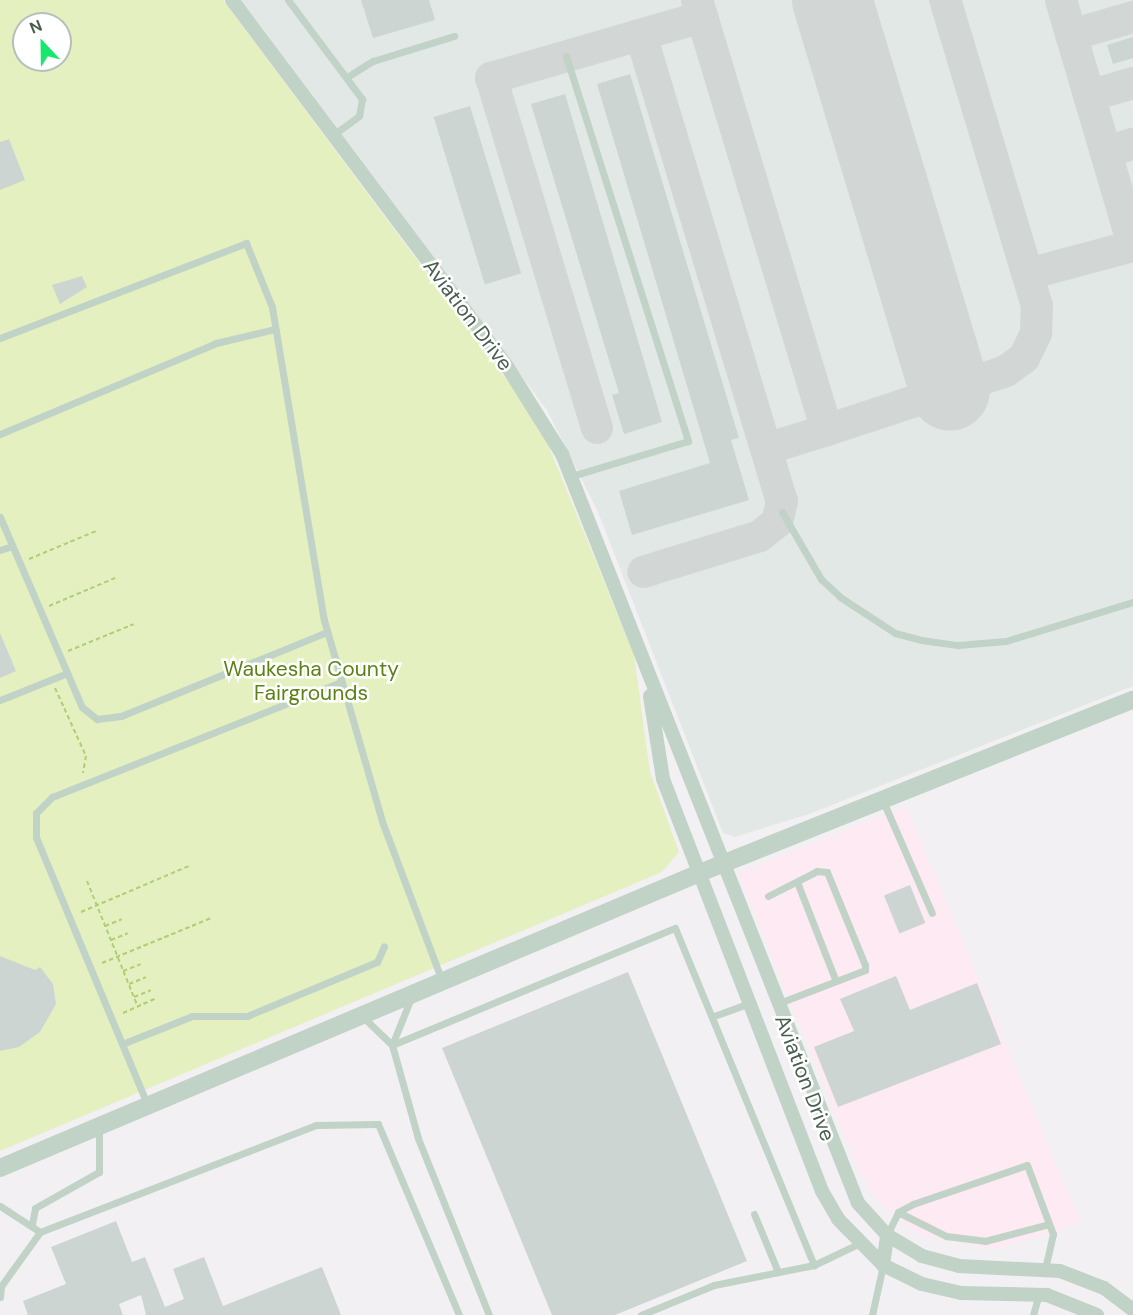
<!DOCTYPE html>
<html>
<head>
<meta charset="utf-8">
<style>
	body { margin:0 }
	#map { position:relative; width:1133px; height:1315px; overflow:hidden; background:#f2f0f3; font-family:"DM Sans",sans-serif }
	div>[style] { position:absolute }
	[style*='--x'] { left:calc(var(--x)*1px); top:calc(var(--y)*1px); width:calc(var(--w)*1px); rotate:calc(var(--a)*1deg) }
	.commercial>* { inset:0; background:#fdeaf2 }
	.airport>* { inset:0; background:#e2e8e5 }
	.green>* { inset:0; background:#e4f0bf }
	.taxiway>* { height:32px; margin:-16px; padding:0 16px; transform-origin:16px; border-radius:16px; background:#d2d6d4 }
	.runway>* { height:80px; margin:-40px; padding:0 40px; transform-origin:40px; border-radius:40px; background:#d2d6d4 }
	.building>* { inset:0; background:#ccd5d2; transform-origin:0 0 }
	.path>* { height:2px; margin-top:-1px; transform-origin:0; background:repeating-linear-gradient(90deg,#afcf76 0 4.5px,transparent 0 7.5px) }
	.service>* { height:7px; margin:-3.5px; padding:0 3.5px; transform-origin:3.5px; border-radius:3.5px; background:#c1d2c7 }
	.minor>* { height:14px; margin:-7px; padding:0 7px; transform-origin:7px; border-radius:7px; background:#c1d2c7 }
	.tertiary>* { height:18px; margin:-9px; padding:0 9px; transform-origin:9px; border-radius:9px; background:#c1d2c7 }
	span { translate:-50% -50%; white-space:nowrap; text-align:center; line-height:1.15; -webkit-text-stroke:5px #fff; paint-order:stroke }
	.street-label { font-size:21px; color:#485e4f }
	.park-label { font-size:21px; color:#5c8216 }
	.north { position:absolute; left:12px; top:12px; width:60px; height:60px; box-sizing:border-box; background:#fff; border:2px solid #b6bfb9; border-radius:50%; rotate:338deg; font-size:16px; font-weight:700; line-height:24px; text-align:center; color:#485e4f }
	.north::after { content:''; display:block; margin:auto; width:21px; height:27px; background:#16e76d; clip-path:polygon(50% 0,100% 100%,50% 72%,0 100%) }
</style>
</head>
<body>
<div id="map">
	<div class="commercial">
		<i style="clip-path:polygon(906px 806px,1081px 1223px,996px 1249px,919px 1235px,878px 1201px,858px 1169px,738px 873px)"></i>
	</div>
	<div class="airport">
		<i style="clip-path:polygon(240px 0,1133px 0,1133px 686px,809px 814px,735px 837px,723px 833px,598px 512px,547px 410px)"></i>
	</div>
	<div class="green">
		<i style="clip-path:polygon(evenodd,0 0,223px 0,509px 383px,547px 442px,634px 655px,650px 772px,679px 852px,662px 872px,0 1151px,0 0,24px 24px,60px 24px,60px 60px,24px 60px,24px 24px)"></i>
	</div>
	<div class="taxiway">
		<i style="--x:697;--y:0;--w:449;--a:73.2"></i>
		<i style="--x:827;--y:430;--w:188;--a:-18.2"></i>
		<i style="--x:1006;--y:371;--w:22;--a:-36"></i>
		<i style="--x:1024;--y:358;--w:28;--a:-64"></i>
		<i style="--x:1036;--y:333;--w:27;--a:-88"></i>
		<i style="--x:1037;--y:306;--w:320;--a:-106.7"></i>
		<i style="--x:1061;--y:0;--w:255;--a:73.6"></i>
		<i style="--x:641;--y:35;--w:487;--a:73.2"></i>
		<i style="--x:782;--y:501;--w:22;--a:103"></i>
		<i style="--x:777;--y:522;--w:22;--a:141"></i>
		<i style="--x:760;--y:536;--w:122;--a:162.9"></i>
		<i style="--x:1071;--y:35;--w:65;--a:-16.2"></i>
		<i style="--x:1089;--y:96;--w:46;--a:-16.5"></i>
		<i style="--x:1106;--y:152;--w:28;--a:-17"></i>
		<i style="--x:1028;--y:274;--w:109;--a:-14.9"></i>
		<i style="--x:597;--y:428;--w:366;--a:-106.8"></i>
		<i style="--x:491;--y:78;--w:220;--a:-16.1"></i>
		<i style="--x:766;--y:449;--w:64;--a:-17.3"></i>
	</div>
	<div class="runway">
		<i style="--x:832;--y:0;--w:408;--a:73.2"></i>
	</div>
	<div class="building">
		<i style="clip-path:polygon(361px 0,429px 0,435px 20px,373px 38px)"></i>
		<i style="clip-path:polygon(1133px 37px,1133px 58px,1113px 64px,1107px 45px)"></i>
		<i style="clip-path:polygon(630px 74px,739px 438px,731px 440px,749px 500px,632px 535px,619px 491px,710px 463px,597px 84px)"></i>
		<i style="clip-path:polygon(565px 94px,662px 422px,624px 434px,612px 395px,619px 393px,531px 104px)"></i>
		<i style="left:470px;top:106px;width:175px;height:38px;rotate:73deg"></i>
		<i style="clip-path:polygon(9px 139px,25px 180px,0 190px,0 142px)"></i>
		<i style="clip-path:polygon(82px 276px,87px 287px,60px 304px,52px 285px)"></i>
		<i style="clip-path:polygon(0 633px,16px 671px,0 678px)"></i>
		<i style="left:910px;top:885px;width:41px;height:28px;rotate:68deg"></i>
		<i style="clip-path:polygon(0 956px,35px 970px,40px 967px,53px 984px,56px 1004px,40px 1032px,19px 1047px,0 1051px)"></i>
		<i style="clip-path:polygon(628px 972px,747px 1261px,615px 1315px,552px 1315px,442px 1048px)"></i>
		<i style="clip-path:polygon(896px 976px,910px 1010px,977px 983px,1001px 1044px,838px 1107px,814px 1047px,854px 1031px,840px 999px)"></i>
		<i style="clip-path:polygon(116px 1221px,132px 1262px,145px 1257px,165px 1307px,184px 1299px,173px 1269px,204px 1257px,223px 1306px,322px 1267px,341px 1315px,146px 1315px,141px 1295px,119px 1304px,123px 1315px,28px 1315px,23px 1301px,66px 1284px,51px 1247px)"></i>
	</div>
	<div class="path">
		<i style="--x:29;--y:559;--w:73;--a:-22.7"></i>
		<i style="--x:49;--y:606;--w:72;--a:-23"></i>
		<i style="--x:68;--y:651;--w:71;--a:-22.2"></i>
		<i style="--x:55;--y:688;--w:75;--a:65.5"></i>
		<i style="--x:86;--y:756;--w:17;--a:100"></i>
		<i style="--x:87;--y:881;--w:136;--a:68"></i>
		<i style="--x:81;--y:912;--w:117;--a:-23.1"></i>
		<i style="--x:105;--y:926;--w:18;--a:-22"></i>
		<i style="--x:111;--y:940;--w:18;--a:-22"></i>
		<i style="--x:102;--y:963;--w:118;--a:-22.4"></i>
		<i style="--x:123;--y:971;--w:19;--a:-21"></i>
		<i style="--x:129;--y:984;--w:18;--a:-22"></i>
		<i style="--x:134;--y:997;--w:18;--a:-22"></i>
		<i style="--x:123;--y:1013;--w:35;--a:-24"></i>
	</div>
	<div class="service">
		<i style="--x:288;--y:0;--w:124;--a:53.2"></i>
		<i style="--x:362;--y:99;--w:17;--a:100"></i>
		<i style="--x:359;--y:116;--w:32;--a:144"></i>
		<i style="--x:566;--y:56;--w:404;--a:72.4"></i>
		<i style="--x:688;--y:441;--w:121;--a:163.2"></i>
		<i style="--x:347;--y:77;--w:31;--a:-32"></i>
		<i style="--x:373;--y:61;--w:85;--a:-17.2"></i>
		<i style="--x:0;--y:338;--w:264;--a:-21.1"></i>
		<i style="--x:246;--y:243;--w:69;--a:67.9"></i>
		<i style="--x:272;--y:307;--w:317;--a:80.6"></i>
		<i style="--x:324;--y:620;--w:212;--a:73.9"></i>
		<i style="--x:383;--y:824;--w:168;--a:69.4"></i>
		<i style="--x:0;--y:434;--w:234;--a:-22.8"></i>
		<i style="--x:216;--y:343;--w:61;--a:-13.3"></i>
		<i style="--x:782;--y:512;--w:78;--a:59.8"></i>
		<i style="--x:821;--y:579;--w:26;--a:43"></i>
		<i style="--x:840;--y:597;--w:66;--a:33.2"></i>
		<i style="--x:895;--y:633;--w:27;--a:15"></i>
		<i style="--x:921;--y:640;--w:37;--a:8"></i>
		<i style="--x:958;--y:645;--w:48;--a:-4.8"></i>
		<i style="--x:1006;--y:641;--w:133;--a:-17.1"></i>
		<i style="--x:0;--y:517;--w:207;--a:66.7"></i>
		<i style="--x:82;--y:707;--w:19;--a:39"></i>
		<i style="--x:97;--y:719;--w:24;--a:-7"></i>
		<i style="--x:121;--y:716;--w:222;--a:-22.2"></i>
		<i style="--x:0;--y:550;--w:13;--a:-18"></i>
		<i style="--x:0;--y:700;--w:72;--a:-21.9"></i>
		<i style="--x:883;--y:801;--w:122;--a:66.4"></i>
		<i style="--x:797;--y:882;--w:104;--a:68.6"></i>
		<i style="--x:768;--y:896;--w:55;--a:-27"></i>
		<i style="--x:817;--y:871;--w:10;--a:6"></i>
		<i style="--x:827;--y:872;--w:100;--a:67.8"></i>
		<i style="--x:865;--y:965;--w:5;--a:90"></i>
		<i style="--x:865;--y:970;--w:92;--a:159"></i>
		<i style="--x:714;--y:1016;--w:37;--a:-20"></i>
		<i style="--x:363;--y:1017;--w:40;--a:44"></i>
		<i style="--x:392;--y:1045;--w:51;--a:-68"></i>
		<i style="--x:122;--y:1044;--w:75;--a:-21.8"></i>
		<i style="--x:192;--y:1016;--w:55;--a:0"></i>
		<i style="--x:247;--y:1016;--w:141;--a:-22.6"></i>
		<i style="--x:377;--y:962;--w:17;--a:-66"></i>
		<i style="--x:147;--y:1104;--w:289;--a:-112.6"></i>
		<i style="--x:36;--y:837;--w:24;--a:-90"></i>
		<i style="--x:36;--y:813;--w:23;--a:-45"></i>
		<i style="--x:52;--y:797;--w:311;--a:-21.7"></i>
		<i style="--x:0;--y:1206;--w:48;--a:33"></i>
		<i style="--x:40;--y:1232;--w:67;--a:125.8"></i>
		<i style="--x:1;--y:1286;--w:11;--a:95"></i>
		<i style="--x:898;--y:1212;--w:54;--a:26.6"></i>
		<i style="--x:946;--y:1236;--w:39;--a:7"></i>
		<i style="--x:985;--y:1241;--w:66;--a:-14.9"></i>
		<i style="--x:754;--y:1214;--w:63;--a:67.5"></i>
		<i style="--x:32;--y:1224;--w:16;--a:-79"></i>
		<i style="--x:35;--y:1208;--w:73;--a:-29.4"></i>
		<i style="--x:99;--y:1172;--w:43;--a:-90"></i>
		<i style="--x:40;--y:1232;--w:296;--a:-21.2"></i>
		<i style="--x:316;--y:1125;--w:62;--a:-0.9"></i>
		<i style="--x:378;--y:1124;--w:207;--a:67"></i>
		<i style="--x:887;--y:1235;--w:25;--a:-64"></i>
		<i style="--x:898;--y:1212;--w:17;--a:-28"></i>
		<i style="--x:913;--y:1204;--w:120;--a:-18.9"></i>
		<i style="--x:1027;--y:1165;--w:74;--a:69.4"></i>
		<i style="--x:1053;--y:1234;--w:35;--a:103"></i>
		<i style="--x:814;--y:1265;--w:49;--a:-25.5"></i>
		<i style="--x:489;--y:1315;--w:191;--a:-111.9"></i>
		<i style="--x:418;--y:1138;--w:97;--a:-105.6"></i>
		<i style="--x:392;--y:1045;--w:306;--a:-22.5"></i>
		<i style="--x:675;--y:928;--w:365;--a:67.6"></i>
		<i style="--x:814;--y:1265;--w:102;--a:168.7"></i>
		<i style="--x:714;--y:1285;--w:79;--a:157.7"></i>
		<i style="--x:872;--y:1315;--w:51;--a:-77.6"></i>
		<i style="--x:1033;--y:1315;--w:22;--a:-74"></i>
	</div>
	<div class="minor">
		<i style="--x:232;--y:0;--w:460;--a:53.1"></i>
		<i style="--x:508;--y:368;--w:102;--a:57.9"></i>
		<i style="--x:562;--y:454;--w:805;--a:68.44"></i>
		<i style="--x:858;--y:1203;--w:43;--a:47.8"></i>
		<i style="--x:887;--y:1235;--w:41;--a:31"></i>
		<i style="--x:922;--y:1256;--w:38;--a:15"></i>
		<i style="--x:959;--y:1266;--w:101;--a:2.8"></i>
		<i style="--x:1060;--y:1271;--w:47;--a:21.1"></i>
		<i style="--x:1104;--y:1288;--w:36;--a:37"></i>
		<i style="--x:650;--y:696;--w:84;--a:81.1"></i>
		<i style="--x:663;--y:779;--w:442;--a:68.9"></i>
		<i style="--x:822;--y:1191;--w:32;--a:60"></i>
		<i style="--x:838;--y:1219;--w:64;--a:45.6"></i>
		<i style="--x:883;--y:1265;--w:43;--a:26"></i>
		<i style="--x:922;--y:1284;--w:40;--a:13"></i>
		<i style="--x:961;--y:1293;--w:86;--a:1.3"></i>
		<i style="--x:1047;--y:1295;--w:54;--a:21.8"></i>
		<i style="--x:883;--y:1265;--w:30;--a:-82"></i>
	</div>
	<div class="tertiary">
		<i style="--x:0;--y:1168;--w:756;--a:-22.87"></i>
		<i style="--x:697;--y:874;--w:469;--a:-21.8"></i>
	</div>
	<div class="street-label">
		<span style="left:468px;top:315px;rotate:53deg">Aviation Drive</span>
		<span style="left:805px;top:1078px;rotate:69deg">Aviation Drive</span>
	</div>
	<div class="park-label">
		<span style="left:311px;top:681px">Waukesha County<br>Fairgrounds</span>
	</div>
	<div class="north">N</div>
</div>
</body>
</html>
